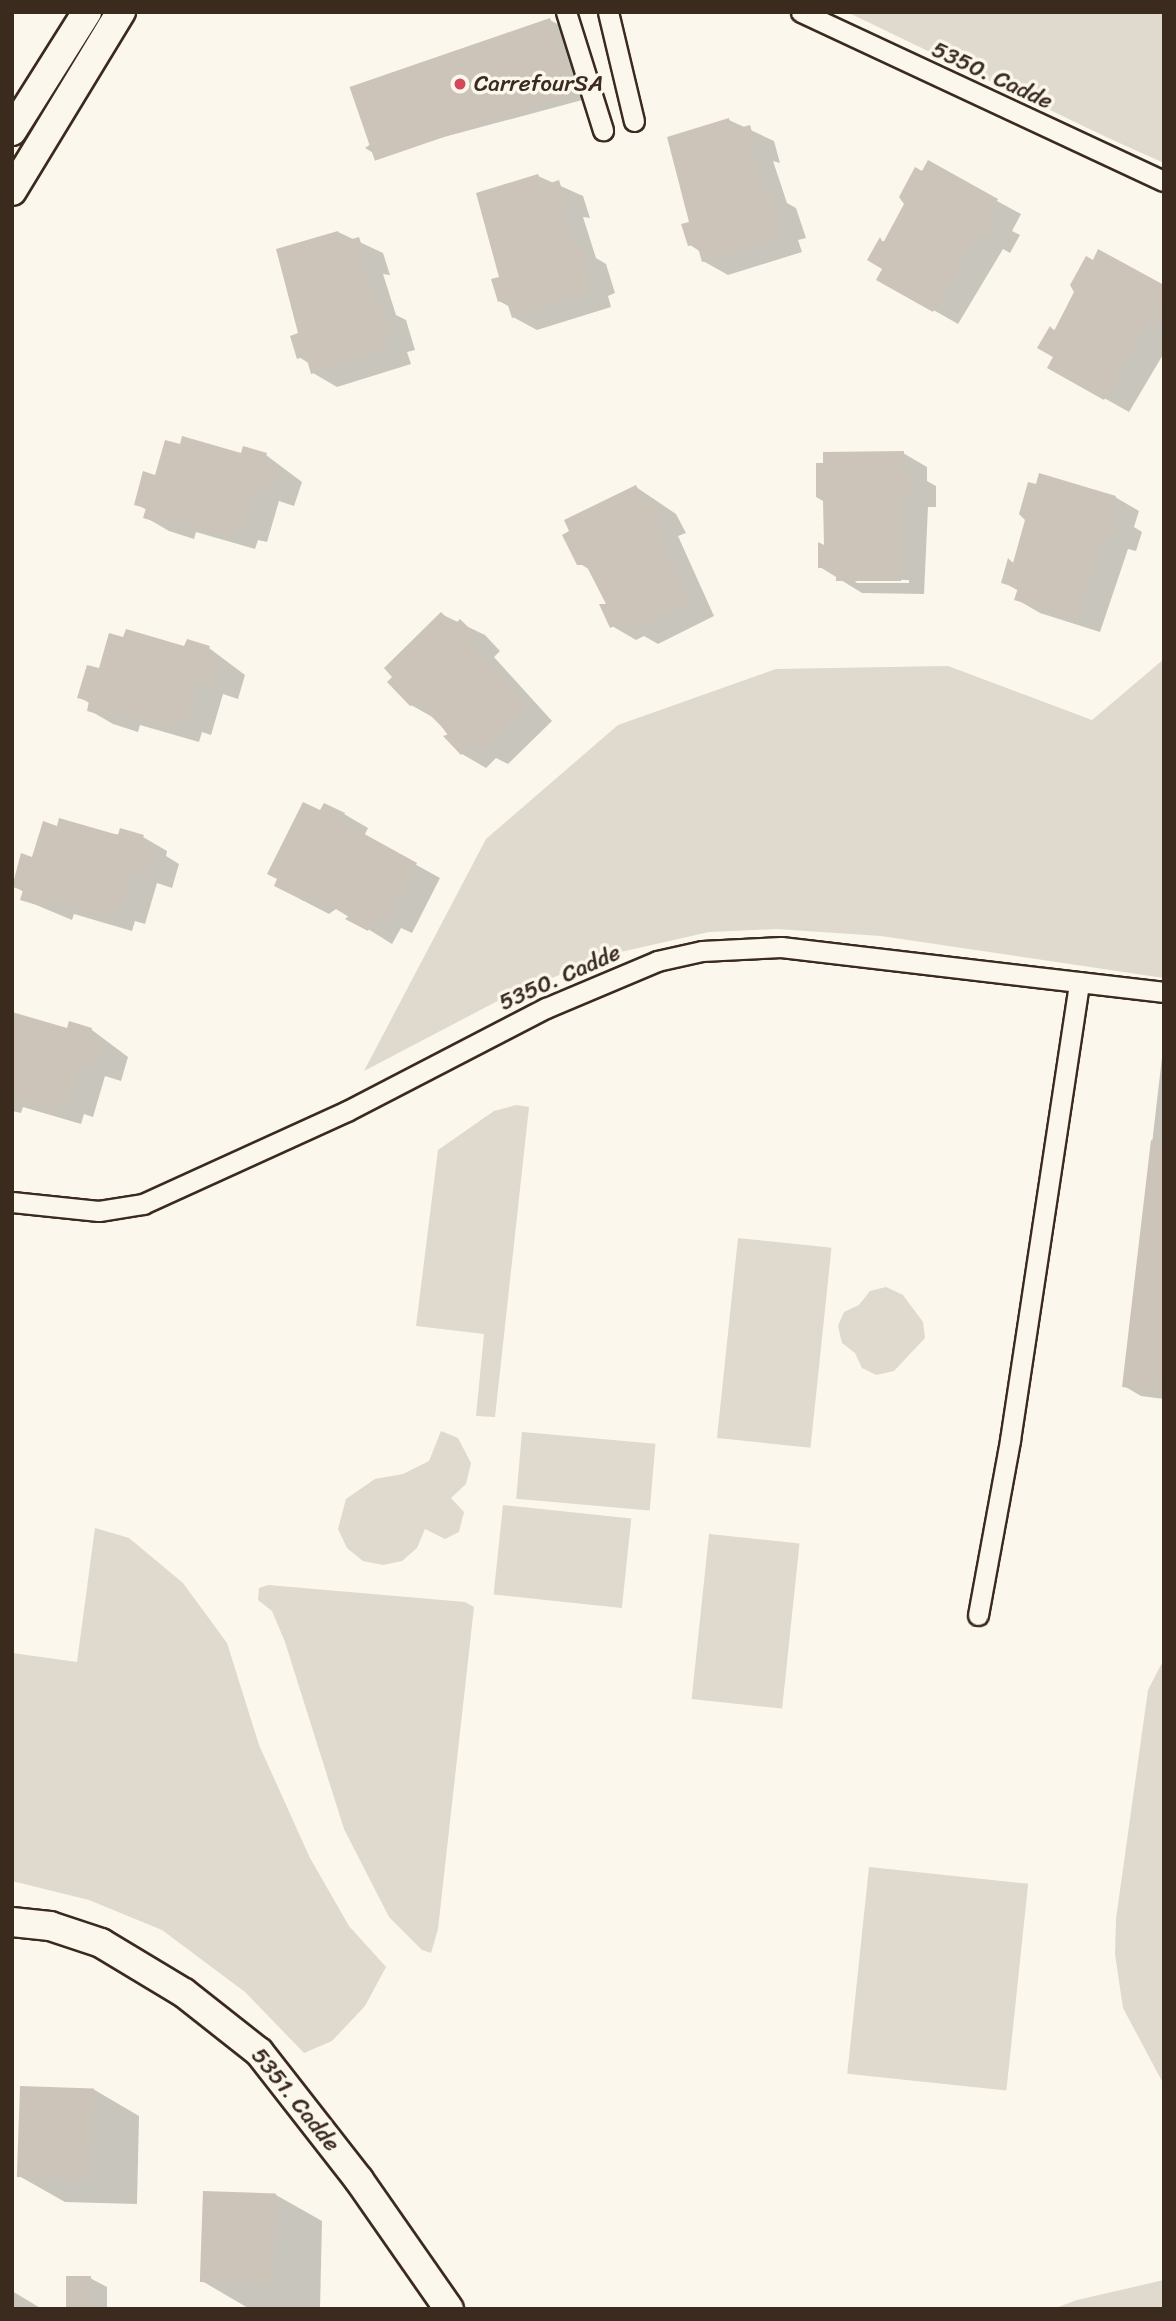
<!DOCTYPE html>
<html>
<head>
<meta charset="utf-8">
<style>
	body { margin:0 }
	#map { position:relative; width:1176px; height:2321px; overflow:hidden; background:#fbf7ec; font-family:Sriracha,sans-serif }
	div>[style] { position:absolute }
	[style*='--x'] { left:calc(var(--x)*1px); top:calc(var(--y)*1px); width:calc(var(--w)*1px); rotate:calc(var(--a)*1deg) }
	.green>* { inset:0; background:#dfd9ce; transform-origin:0 0 }
	.shadow>* { inset:0; background:#0003 }
	.building>* { inset:0; background:#ccc4b9; transform-origin:0 0 }
	.roads { filter:drop-shadow(2px 0 #3b2a1e) drop-shadow(-2px 0 #3b2a1e) drop-shadow(0 2px #3b2a1e) drop-shadow(0 -2px #3b2a1e) }
	.street>* { height:19px; margin:-9.5px; padding:0 9.5px; transform-origin:9.5px; border-radius:9.5px; background:#fbf7ec }
	.secondary>* { height:28px; margin:-14px; padding:0 14px; transform-origin:14px; border-radius:14px; background:#fbf7ec }
	.dots>* { width:19px; height:19px; translate:-50% -50%; box-sizing:border-box; border:4px solid #fbf7ec; border-radius:50% }
	span { translate:-50% -50%; white-space:nowrap; text-align:center; line-height:1.15; -webkit-text-stroke:7px #fbf7ec; paint-order:stroke }
	.street-label { font-size:23px; color:#3b2a1e }
	.poi-label { font-size:23px; color:#3b2a1e }
	.left { translate:0 -50%; text-align:left }
	.frame { position:absolute; inset:0; border:14px solid #3b2a1e; pointer-events:none }
</style>
</head>
<body>
<div id="map">
	<div class="green">
		<i style="clip-path:polygon(847px 12px,1164px 12px,1164px 163px,1106px 137px)"></i>
		<i style="clip-path:polygon(1164px 659px,1164px 978px,881px 936px,777px 929px,709px 932px,612px 954px,509px 995px,364px 1071px,486px 839px,618px 725px,776px 669px,948px 666px,1092px 720px)"></i>
		<i style="clip-path:polygon(516px 1105px,529px 1107px,495px 1417px,476px 1416px,484px 1334px,416px 1326px,438px 1150px,494px 1111px)"></i>
		<i style="left:738px;top:1238px;width:94px;height:201px;rotate:6deg"></i>
		<i style="clip-path:polygon(886px 1287px,903px 1295px,923px 1322px,925px 1338px,894px 1371px,876px 1375px,862px 1368px,855px 1353px,842px 1343px,838px 1326px,844px 1312px,859px 1305px,870px 1291px)"></i>
		<i style="clip-path:polygon(441px 1431px,458px 1438px,471px 1463px,466px 1484px,451px 1498px,464px 1512px,459px 1532px,445px 1539px,425px 1529px,417px 1548px,402px 1561px,383px 1565px,363px 1561px,347px 1548px,338px 1529px,346px 1499px,375px 1479px,403px 1474px,429px 1461px)"></i>
		<i style="left:522px;top:1432px;width:134px;height:67px;rotate:5deg"></i>
		<i style="left:503px;top:1505px;width:129px;height:90px;rotate:6deg"></i>
		<i style="clip-path:polygon(95px 1528px,129px 1538px,183px 1583px,227px 1643px,259px 1745px,310px 1858px,349px 1926px,386px 1967px,365px 2006px,332px 2041px,304px 2053px,245px 1992px,162px 1930px,89px 1900px,12px 1881px,12px 1653px,77px 1662px)"></i>
		<i style="left:709px;top:1534px;width:91px;height:166px;rotate:6deg"></i>
		<i style="clip-path:polygon(268px 1585px,465px 1602px,474px 1607px,438px 1929px,431px 1953px,422px 1950px,389px 1917px,344px 1829px,285px 1642px,272px 1611px,258px 1600px,259px 1588px)"></i>
		<i style="clip-path:polygon(1164px 1659px,1164px 2085px,1123px 2008px,1115px 1954px,1116px 1919px,1148px 1690px)"></i>
		<i style="left:869px;top:1867px;width:160px;height:208px;rotate:6deg"></i>
		<i style="clip-path:polygon(1164px 2280px,1164px 2309px,1053px 2309px,1077px 2300px)"></i>
	</div>
	<div class="shadow">
		<i style="clip-path:polygon(550px 20px,563px 27px,586px 99px,377px 155px,365px 148px)"></i>
		<i style="clip-path:polygon(729px 120px,774px 141px,780px 163px,773px 161px,787px 203px,796px 208px,806px 238px,798px 240px,802px 252px,728px 275px,703px 261px,701px 252px,690px 245px,691px 223px)"></i>
		<i style="clip-path:polygon(923px 173px,997px 201px,1021px 214px,1012px 231px,1020px 235px,1010px 253px,1003px 249px,958px 324px,879px 279px,885px 268px,880px 240px,885px 242px)"></i>
		<i style="clip-path:polygon(538px 176px,583px 196px,590px 218px,583px 217px,596px 258px,606px 264px,615px 293px,608px 296px,611px 307px,537px 330px,513px 317px,510px 307px,499px 301px,501px 278px)"></i>
		<i style="clip-path:polygon(338px 232px,383px 253px,390px 275px,383px 274px,396px 315px,406px 320px,415px 350px,407px 352px,411px 364px,337px 387px,313px 373px,310px 364px,299px 357px,301px 335px)"></i>
		<i style="clip-path:polygon(1164px 287px,1164px 353px,1129px 412px,1049px 367px,1055px 357px,1051px 328px,1056px 331px)"></i>
		<i style="clip-path:polygon(evenodd,903px 453px,927px 467px,927px 481px,936px 486px,936px 507px,928px 507px,924px 594px,862px 593px,820px 567px,826px 548px,903px 453px,853px 579px,909px 580px,909px 583px,857px 583px,853px 579px)"></i>
		<i style="clip-path:polygon(242px 455px,266px 455px,302px 482px,294px 506px,279px 501px,267px 542px,258px 540px,255px 549px,196px 532px,194px 539px,169px 531px,145px 517px,147px 510px,136px 504px,156px 477px)"></i>
		<i style="clip-path:polygon(636px 487px,676px 514px,686px 533px,678px 536px,714px 616px,658px 644px,644px 636px,636px 640px,612px 626px,609px 606px,590px 570px,579px 563px)"></i>
		<i style="clip-path:polygon(1115px 497px,1139px 511px,1134px 527px,1142px 532px,1136px 551px,1128px 549px,1100px 632px,1040px 613px,1016px 599px,1019px 591px,1003px 582px,1009px 560px,1015px 564px)"></i>
		<i style="clip-path:polygon(441px 614px,485px 635px,500px 651px,494px 657px,552px 721px,508px 764px,496px 758px,486px 768px,462px 754px,436px 719px,411px 705px)"></i>
		<i style="clip-path:polygon(185px 648px,209px 648px,245px 675px,238px 699px,223px 694px,211px 735px,202px 732px,199px 742px,140px 725px,138px 732px,113px 724px,89px 710px,91px 704px,79px 697px,100px 670px)"></i>
		<i style="clip-path:polygon(321px 813px,344px 814px,368px 828px,364px 836px,440px 878px,412px 933px,401px 928px,392px 944px,336px 909px,329px 914px,300px 899px)"></i>
		<i style="clip-path:polygon(58px 828px,143px 837px,167px 851px,166px 856px,179px 864px,172px 888px,157px 883px,145px 924px,135px 921px,132px 931px,74px 914px,72px 920px,22px 899px,24px 892px,13px 886px)"></i>
		<i style="clip-path:polygon(12px 1014px,68px 1030px,70px 1023px,92px 1030px,128px 1057px,121px 1081px,105px 1076px,93px 1117px,84px 1114px,81px 1124px,23px 1107px,21px 1113px,12px 1111px)"></i>
		<i style="clip-path:polygon(1164px 1040px,1164px 1399px,1141px 1396px,1124px 1386px)"></i>
		<i style="clip-path:polygon(93px 2089px,139px 2116px,137px 2204px,65px 2202px,19px 2176px)"></i>
		<i style="clip-path:polygon(276px 2195px,322px 2221px,320px 2309px,248px 2308px,202px 2281px)"></i>
		<i style="clip-path:polygon(90px 2278px,107px 2287px,107px 2309px,68px 2309px)"></i>
		<i style="clip-path:polygon(12px 2291px,42px 2309px,12px 2309px)"></i>
	</div>
	<div class="building">
		<i style="left:550px;top:18px;width:78px;height:212px;rotate:71deg"></i>
		<i style="clip-path:polygon(729px 118px,732px 130px,750px 125px,757px 150px,750px 149px,764px 191px,772px 192px,782px 224px,775px 227px,778px 238px,702px 262px,697px 244px,688px 246px,681px 224px,689px 222px,667px 137px)"></i>
		<i style="clip-path:polygon(928px 160px,998px 199px,989px 216px,997px 220px,985px 241px,978px 236px,933px 312px,876px 280px,882px 269px,867px 260px,880px 237px,883px 243px,904px 204px,899px 197px,915px 167px,922px 171px)"></i>
		<i style="clip-path:polygon(538px 174px,542px 186px,559px 180px,567px 206px,560px 205px,573px 246px,582px 248px,592px 280px,584px 282px,588px 293px,512px 318px,506px 299px,498px 302px,491px 279px,499px 277px,476px 193px)"></i>
		<i style="clip-path:polygon(338px 231px,342px 242px,359px 237px,367px 262px,360px 261px,374px 303px,382px 304px,392px 337px,384px 339px,388px 350px,311px 374px,306px 356px,297px 359px,290px 336px,298px 333px,276px 249px)"></i>
		<i style="clip-path:polygon(1098px 249px,1164px 285px,1164px 315px,1156px 329px,1149px 325px,1104px 400px,1047px 368px,1053px 357px,1037px 348px,1050px 326px,1054px 331px,1074px 292px,1070px 285px,1086px 256px,1093px 260px)"></i>
		<i style="clip-path:polygon(182px 436px,241px 453px,243px 446px,267px 453px,264px 462px,278px 467px,270px 494px,255px 489px,243px 530px,234px 527px,231px 537px,172px 519px,170px 526px,143px 518px,146px 508px,134px 505px,143px 471px,155px 475px,165px 440px,180px 444px)"></i>
		<i style="clip-path:polygon(904px 451px,904px 470px,912px 470px,912px 494px,904px 494px,901px 581px,836px 581px,836px 568px,818px 568px,818px 542px,824px 545px,823px 501px,816px 497px,816px 463px,823px 463px,823px 452px)"></i>
		<i style="clip-path:polygon(1039px 473px,1116px 496px,1110px 514px,1119px 516px,1112px 539px,1104px 536px,1076px 619px,1014px 600px,1018px 588px,1001px 583px,1008px 558px,1013px 563px,1025px 520px,1019px 514px,1028px 482px,1036px 484px)"></i>
		<i style="clip-path:polygon(636px 485px,644px 502px,652px 498px,663px 519px,655px 523px,690px 603px,632px 631px,627px 620px,610px 628px,599px 604px,606px 604px,586px 565px,577px 565px,562px 535px,569px 531px,564px 520px)"></i>
		<i style="clip-path:polygon(441px 612px,454px 625px,460px 619px,477px 636px,471px 642px,529px 707px,483px 752px,474px 743px,461px 755px,443px 736px,449px 734px,418px 703px,410px 706px,387px 682px,392px 677px,384px 668px)"></i>
		<i style="clip-path:polygon(126px 629px,184px 646px,187px 639px,210px 646px,207px 655px,221px 659px,214px 686px,199px 682px,186px 723px,177px 720px,174px 729px,116px 712px,114px 719px,87px 711px,89px 701px,77px 698px,87px 665px,99px 668px,109px 633px,123px 637px)"></i>
		<i style="clip-path:polygon(303px 802px,320px 810px,324px 803px,345px 813px,341px 821px,417px 863px,387px 921px,376px 915px,368px 931px,345px 919px,350px 915px,310px 896px,304px 901px,274px 886px,277px 879px,267px 874px)"></i>
		<i style="clip-path:polygon(59px 818px,118px 835px,120px 828px,144px 835px,141px 844px,156px 848px,147px 875px,132px 871px,120px 911px,111px 909px,108px 918px,50px 901px,47px 908px,20px 900px,23px 890px,12px 887px,21px 853px,32px 857px,43px 821px,57px 826px)"></i>
		<i style="clip-path:polygon(12px 1012px,67px 1028px,69px 1021px,92px 1028px,90px 1037px,104px 1041px,96px 1068px,81px 1064px,69px 1104px,60px 1102px,57px 1111px,12px 1098px)"></i>
		<i style="clip-path:polygon(1151px 1140px,1164px 1141px,1164px 1392px,1122px 1387px)"></i>
		<i style="left:20px;top:2086px;width:74px;height:91px;rotate:2deg"></i>
		<i style="left:203px;top:2191px;width:73px;height:91px;rotate:2deg"></i>
		<i style="left:66px;top:2276px;width:25px;height:33px"></i>
	</div>
	<div class="roads">
		<div class="street">
			<i style="--x:566;--y:12;--w:124;--a:72.6"></i>
			<i style="--x:608;--y:12;--w:112;--a:76.6"></i>
			<i style="--x:801;--y:12;--w:400;--a:25"></i>
			<i style="--x:12;--y:1202;--w:87;--a:5.9"></i>
			<i style="--x:99;--y:1211;--w:45;--a:-9"></i>
			<i style="--x:143;--y:1204;--w:224;--a:-24.5"></i>
			<i style="--x:347;--y:1111;--w:224;--a:-27.4"></i>
			<i style="--x:546;--y:1008;--w:121;--a:-22.9"></i>
			<i style="--x:657;--y:961;--w:46;--a:-12.5"></i>
			<i style="--x:702;--y:951;--w:79;--a:-2.9"></i>
			<i style="--x:781;--y:947;--w:386;--a:6.7"></i>
			<i style="--x:978;--y:1615;--w:178;--a:-79.6"></i>
			<i style="--x:1010;--y:1440;--w:463;--a:-81.4"></i>
		</div>
		<div class="secondary">
			<i style="--x:12;--y:131;--w:141;--a:-57.8"></i>
			<i style="--x:12;--y:191;--w:210;--a:-58.7"></i>
			<i style="--x:12;--y:1922;--w:38;--a:6"></i>
			<i style="--x:50;--y:1926;--w:54;--a:18.4"></i>
			<i style="--x:101;--y:1943;--w:97;--a:31.1"></i>
			<i style="--x:184;--y:1993;--w:95;--a:38.2"></i>
			<i style="--x:259;--y:2052;--w:162;--a:52"></i>
			<i style="--x:359;--y:2180;--w:157;--a:55.1"></i>
		</div>
	</div>
	<div class="dots">
		<i style="left:460px;top:84px;background:#d1495b"></i>
	</div>
	<div class="street-label">
		<span style="left:992px;top:76px;rotate:25deg">5350. Cadde</span>
		<span style="left:560px;top:978px;rotate:-24deg">5350. Cadde</span>
		<span style="left:295px;top:2100px;rotate:51deg">5351. Cadde</span>
	</div>
	<div class="poi-label">
		<span class="left" style="left:474px;top:84px">CarrefourSA</span>
	</div>
	<div class="frame"></div>
</div>
</body>
</html>
